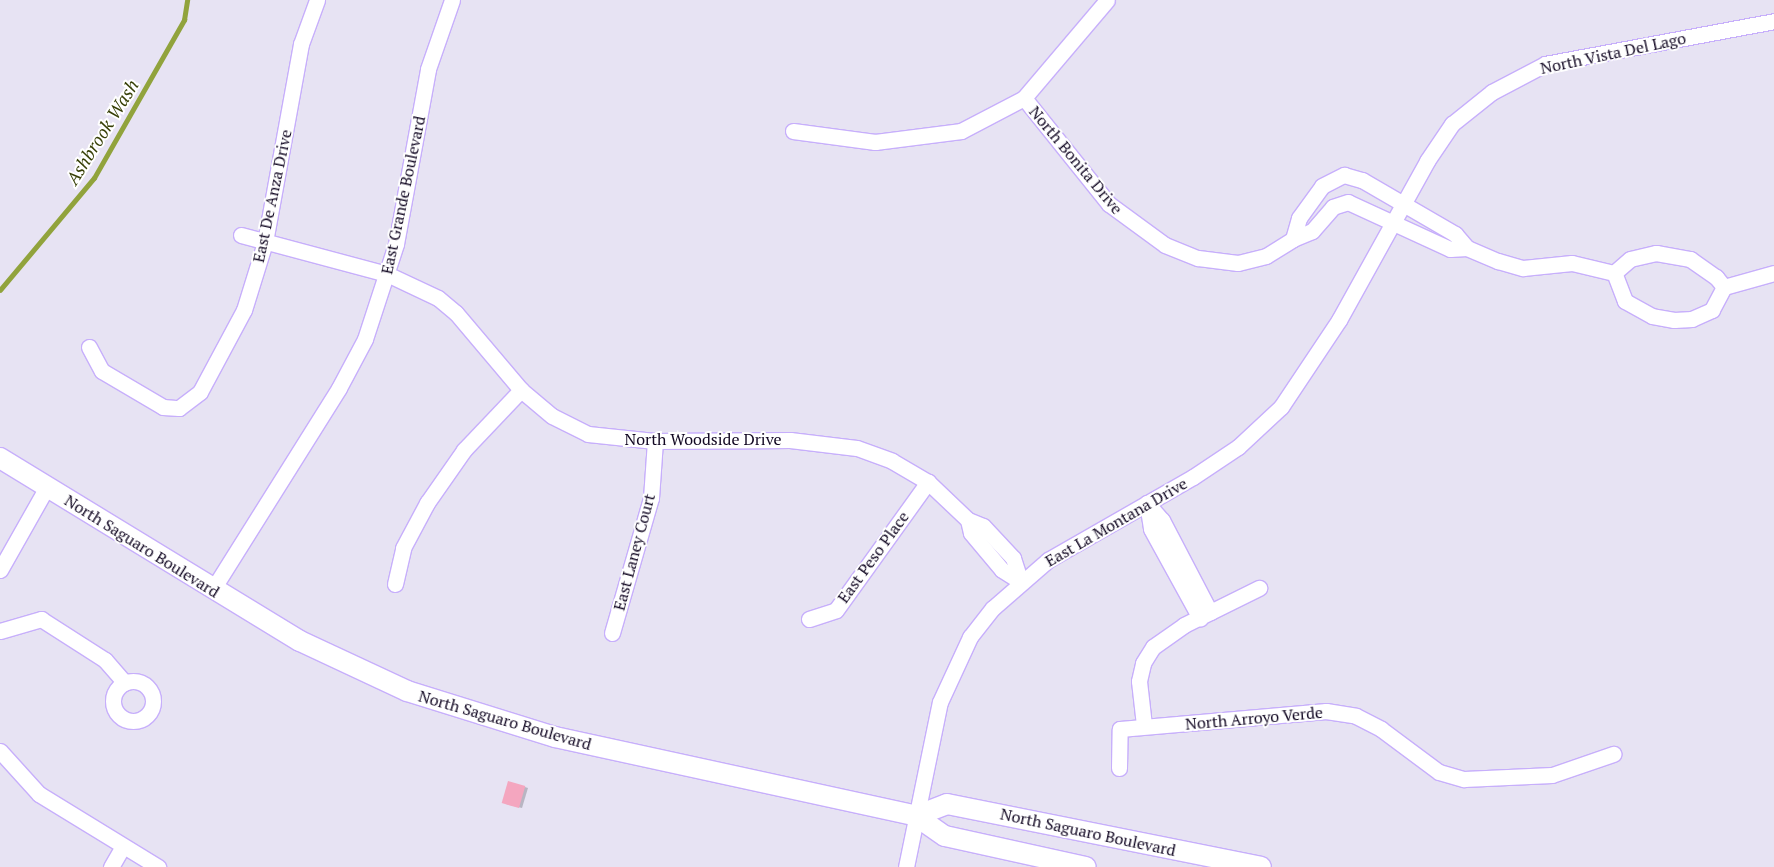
<!DOCTYPE html>
<html>
<head>
<meta charset="utf-8">
<style>
	body { margin:0 }
	#map { position:relative; width:1774px; height:867px; overflow:hidden; background:#e7e3f3; font-family:"PT Serif",serif }
	div>[style] { position:absolute }
	[style*='--x'] { left:calc(var(--x)*1px); top:calc(var(--y)*1px); width:calc(var(--w)*1px); rotate:calc(var(--a)*1deg) }
	.shadow>* { inset:0; background:#0003 }
	.stream>* { height:4.5px; margin:-2.25px; padding:0 2.25px; transform-origin:2.25px; border-radius:2.25px; background:#91a33c }
	.building>* { inset:0; background:#f4a6bf; transform-origin:0 0 }
	.roads { filter:drop-shadow(1px 0 #c7affb) drop-shadow(-1px 0 #c7affb) drop-shadow(0 1px #c7affb) drop-shadow(0 -1px #c7affb) }
	.minor>* { height:15px; margin:-7.5px; padding:0 7.5px; transform-origin:7.5px; border-radius:7.5px; background:#fff }
	.minor>.ring { margin:-7.5px; padding:0; box-sizing:content-box; background:none; border:15px solid #fff; border-radius:50% }
	.major>* { height:20px; margin:-10px; padding:0 10px; transform-origin:10px; border-radius:10px; background:#fff }
	span { translate:-50% -50%; white-space:nowrap; text-align:center; line-height:1.15; -webkit-text-stroke:4px #fff; paint-order:stroke }
	.street-label { font-size:16px; color:#110722 }
	.water-label { font-size:18px; color:#363f06; font-style:italic }
</style>
</head>
<body>
<div id="map">
	<div class="shadow">
		<i style="clip-path:polygon(509px 782px,528px 788px,522px 808px,506px 804px)"></i>
	</div>
	<div class="stream">
		<i style="--x:0;--y:290;--w:146;--a:-50"></i>
		<i style="--x:94;--y:178;--w:182;--a:-60.3"></i>
		<i style="--x:184;--y:20;--w:20;--a:-81"></i>
	</div>
	<div class="building">
		<i style="left:508px;top:781px;width:18px;height:23px;rotate:16deg"></i>
	</div>
	<div class="roads">
		<div class="minor">
			<i style="--x:1024;--y:98;--w:136;--a:51.3"></i>
			<i style="--x:1109;--y:204;--w:69;--a:36.2"></i>
			<i style="--x:1165;--y:245;--w:35;--a:22"></i>
			<i style="--x:1198;--y:258;--w:40;--a:7.1"></i>
			<i style="--x:1238;--y:263;--w:29;--a:-14"></i>
			<i style="--x:1266;--y:256;--w:32;--a:-32"></i>
			<i style="--x:793;--y:131;--w:83;--a:7.6"></i>
			<i style="--x:875;--y:142;--w:87;--a:-7.3"></i>
			<i style="--x:961;--y:131;--w:71;--a:-27.6"></i>
			<i style="--x:1024;--y:98;--w:128;--a:-49.7"></i>
			<i style="--x:241;--y:235;--w:151;--a:15"></i>
			<i style="--x:387;--y:274;--w:56;--a:25.2"></i>
			<i style="--x:438;--y:298;--w:23;--a:40"></i>
			<i style="--x:456;--y:313;--w:101;--a:49.8"></i>
			<i style="--x:521;--y:390;--w:40;--a:40"></i>
			<i style="--x:552;--y:416;--w:40;--a:26.6"></i>
			<i style="--x:588;--y:434;--w:67;--a:6"></i>
			<i style="--x:655;--y:441;--w:135;--a:-0.4"></i>
			<i style="--x:790;--y:440;--w:67;--a:6.8"></i>
			<i style="--x:857;--y:448;--w:37;--a:20"></i>
			<i style="--x:892;--y:461;--w:42;--a:30.3"></i>
			<i style="--x:928;--y:482;--w:55;--a:43.5"></i>
			<i style="--x:968;--y:520;--w:16;--a:22"></i>
			<i style="--x:983;--y:526;--w:44;--a:46.8"></i>
			<i style="--x:1013;--y:558;--w:25;--a:72"></i>
			<i style="--x:1467;--y:248;--w:17;--a:177"></i>
			<i style="--x:1450;--y:249;--w:112;--a:-155.3"></i>
			<i style="--x:1348;--y:202;--w:16;--a:162"></i>
			<i style="--x:1333;--y:207;--w:32;--a:131"></i>
			<i style="--x:1312;--y:231;--w:21;--a:157"></i>
			<i style="--x:1293;--y:239;--w:22;--a:-74"></i>
			<i style="--x:1299;--y:218;--w:39;--a:-54"></i>
			<i style="--x:1322;--y:186;--w:25;--a:-27"></i>
			<i style="--x:1344;--y:175;--w:19;--a:16"></i>
			<i style="--x:1362;--y:180;--w:108;--a:30.1"></i>
			<i style="--x:1455;--y:234;--w:18;--a:49"></i>
			<i style="--x:1467;--y:248;--w:34;--a:23"></i>
			<i style="--x:1498;--y:261;--w:26;--a:16"></i>
			<i style="--x:1523;--y:268;--w:49;--a:-5.8"></i>
			<i style="--x:1572;--y:263;--w:43;--a:13.4"></i>
			<i style="--x:1656;--y:253;--w:35;--a:10"></i>
			<i style="--x:1690;--y:259;--w:32;--a:35"></i>
			<i style="--x:1716;--y:277;--w:13;--a:51"></i>
			<i style="--x:1724;--y:287;--w:26;--a:118"></i>
			<i style="--x:1712;--y:310;--w:22;--a:156"></i>
			<i style="--x:1692;--y:319;--w:18;--a:177"></i>
			<i style="--x:1674;--y:320;--w:22;--a:-170"></i>
			<i style="--x:1652;--y:316;--w:31;--a:-151"></i>
			<i style="--x:1625;--y:301;--w:30;--a:-111"></i>
			<i style="--x:1614;--y:273;--w:21;--a:-41"></i>
			<i style="--x:1630;--y:259;--w:27;--a:-13"></i>
			<i style="--x:1724;--y:287;--w:52;--a:-15.6"></i>
			<i style="--x:89;--y:347;--w:27;--a:62"></i>
			<i style="--x:102;--y:371;--w:71;--a:30.5"></i>
			<i style="--x:163;--y:407;--w:16;--a:4"></i>
			<i style="--x:179;--y:408;--w:26;--a:-37"></i>
			<i style="--x:200;--y:392;--w:93;--a:-61.8"></i>
			<i style="--x:244;--y:310;--w:71;--a:-72.8"></i>
			<i style="--x:265;--y:242;--w:201;--a:-79.7"></i>
			<i style="--x:301;--y:44;--w:47;--a:-70"></i>
			<i style="--x:1147;--y:503;--w:26;--a:81"></i>
			<i style="--x:1151;--y:529;--w:102;--a:61.2"></i>
			<i style="--x:1147;--y:503;--w:23;--a:49"></i>
			<i style="--x:1162;--y:520;--w:104;--a:62.4"></i>
			<i style="--x:968;--y:520;--w:13;--a:77"></i>
			<i style="--x:971;--y:533;--w:48;--a:50"></i>
			<i style="--x:1002;--y:570;--w:22;--a:32"></i>
			<i style="--x:0;--y:570;--w:95;--a:-60.5"></i>
			<i style="--x:395;--y:584;--w:37;--a:-77"></i>
			<i style="--x:403;--y:548;--w:51;--a:-61.9"></i>
			<i style="--x:427;--y:503;--w:65;--a:-55.1"></i>
			<i style="--x:464;--y:450;--w:83;--a:-46.5"></i>
			<i style="--x:213;--y:589;--w:237;--a:-57.9"></i>
			<i style="--x:339;--y:388;--w:55;--a:-62"></i>
			<i style="--x:365;--y:339;--w:100;--a:-71.9"></i>
			<i style="--x:396;--y:244;--w:178;--a:-79.6"></i>
			<i style="--x:428;--y:69;--w:73;--a:-70.8"></i>
			<i style="--x:809;--y:619;--w:28;--a:-18"></i>
			<i style="--x:836;--y:610;--w:158;--a:-54.3"></i>
			<i style="--x:0;--y:631;--w:43;--a:-16.3"></i>
			<i style="--x:41;--y:619;--w:76;--a:32.6"></i>
			<i style="--x:105;--y:660;--w:30;--a:49"></i>
			<i style="--x:612;--y:633;--w:141;--a:-73.9"></i>
			<i style="--x:651;--y:498;--w:57;--a:-86"></i>
			<i class="ring" style="left:113px;top:681px;width:25px;height:25px"></i>
			<i style="--x:1144;--y:725;--w:44;--a:-96.5"></i>
			<i style="--x:1139;--y:681;--w:18;--a:-77"></i>
			<i style="--x:1143;--y:663;--w:19;--a:-58"></i>
			<i style="--x:1153;--y:647;--w:38;--a:-35"></i>
			<i style="--x:1184;--y:625;--w:84;--a:-26.3"></i>
			<i style="--x:0;--y:751;--w:58;--a:47.8"></i>
			<i style="--x:39;--y:794;--w:140;--a:31.5"></i>
			<i style="--x:1119;--y:768;--w:39;--a:-89"></i>
			<i style="--x:1120;--y:729;--w:207;--a:-5"></i>
			<i style="--x:1326;--y:711;--w:30;--a:9"></i>
			<i style="--x:1356;--y:716;--w:28;--a:27"></i>
			<i style="--x:1381;--y:729;--w:72;--a:36.6"></i>
			<i style="--x:1439;--y:772;--w:26;--a:16"></i>
			<i style="--x:1464;--y:779;--w:88;--a:-2.6"></i>
			<i style="--x:1552;--y:775;--w:65;--a:-19"></i>
			<i style="--x:111;--y:867;--w:24;--a:-60"></i>
			<i style="--x:906;--y:867;--w:168;--a:-78.4"></i>
			<i style="--x:940;--y:702;--w:72;--a:-65.2"></i>
			<i style="--x:970;--y:637;--w:37;--a:-52"></i>
			<i style="--x:993;--y:608;--w:73;--a:-41.1"></i>
			<i style="--x:1048;--y:560;--w:167;--a:-29.8"></i>
			<i style="--x:1193;--y:477;--w:54;--a:-33.7"></i>
			<i style="--x:1238;--y:447;--w:59;--a:-42.9"></i>
			<i style="--x:1281;--y:407;--w:105;--a:-56.3"></i>
			<i style="--x:1339;--y:320;--w:182;--a:-61"></i>
			<i style="--x:1427;--y:161;--w:45;--a:-56"></i>
			<i style="--x:1452;--y:124;--w:51;--a:-38.7"></i>
			<i style="--x:1492;--y:92;--w:60;--a:-27.8"></i>
			<i style="--x:1545;--y:64;--w:233;--a:-10.6"></i>
		</div>
		<div class="major">
			<i style="--x:0;--y:458;--w:351;--a:31.4"></i>
			<i style="--x:300;--y:641;--w:118;--a:25"></i>
			<i style="--x:407;--y:691;--w:155;--a:17.3"></i>
			<i style="--x:555;--y:737;--w:370;--a:12.3"></i>
			<i style="--x:916;--y:816;--w:35;--a:35"></i>
			<i style="--x:945;--y:836;--w:144;--a:12.4"></i>
			<i style="--x:916;--y:816;--w:33;--a:-21"></i>
			<i style="--x:947;--y:804;--w:320;--a:11.3"></i>
		</div>
	</div>
	<div class="street-label">
		<span style="left:1613px;top:53px;rotate:-12deg">North Vista Del Lago</span>
		<span style="left:1076px;top:160px;rotate:50deg">North Bonita Drive</span>
		<span style="left:403px;top:195px;rotate:-78deg">East Grande Boulevard</span>
		<span style="left:272px;top:196px;rotate:-78deg">East De Anza Drive</span>
		<span style="left:703px;top:439px">North Woodside Drive</span>
		<span style="left:1116px;top:522px;rotate:-30deg">East La Montana Drive</span>
		<span style="left:142px;top:546px;rotate:32deg">North Saguaro Boulevard</span>
		<span style="left:634px;top:552px;rotate:-75deg">East Laney Court</span>
		<span style="left:873px;top:557px;rotate:-54deg">East Peso Place</span>
		<span style="left:1254px;top:718px;rotate:-5deg">North Arroyo Verde</span>
		<span style="left:505px;top:720px;rotate:16deg">North Saguaro Boulevard</span>
		<span style="left:1088px;top:832px;rotate:12deg">North Saguaro Boulevard</span>
	</div>
	<div class="water-label">
		<span style="left:102px;top:132px;rotate:-58deg">Ashbrook Wash</span>
	</div>
</div>
</body>
</html>
